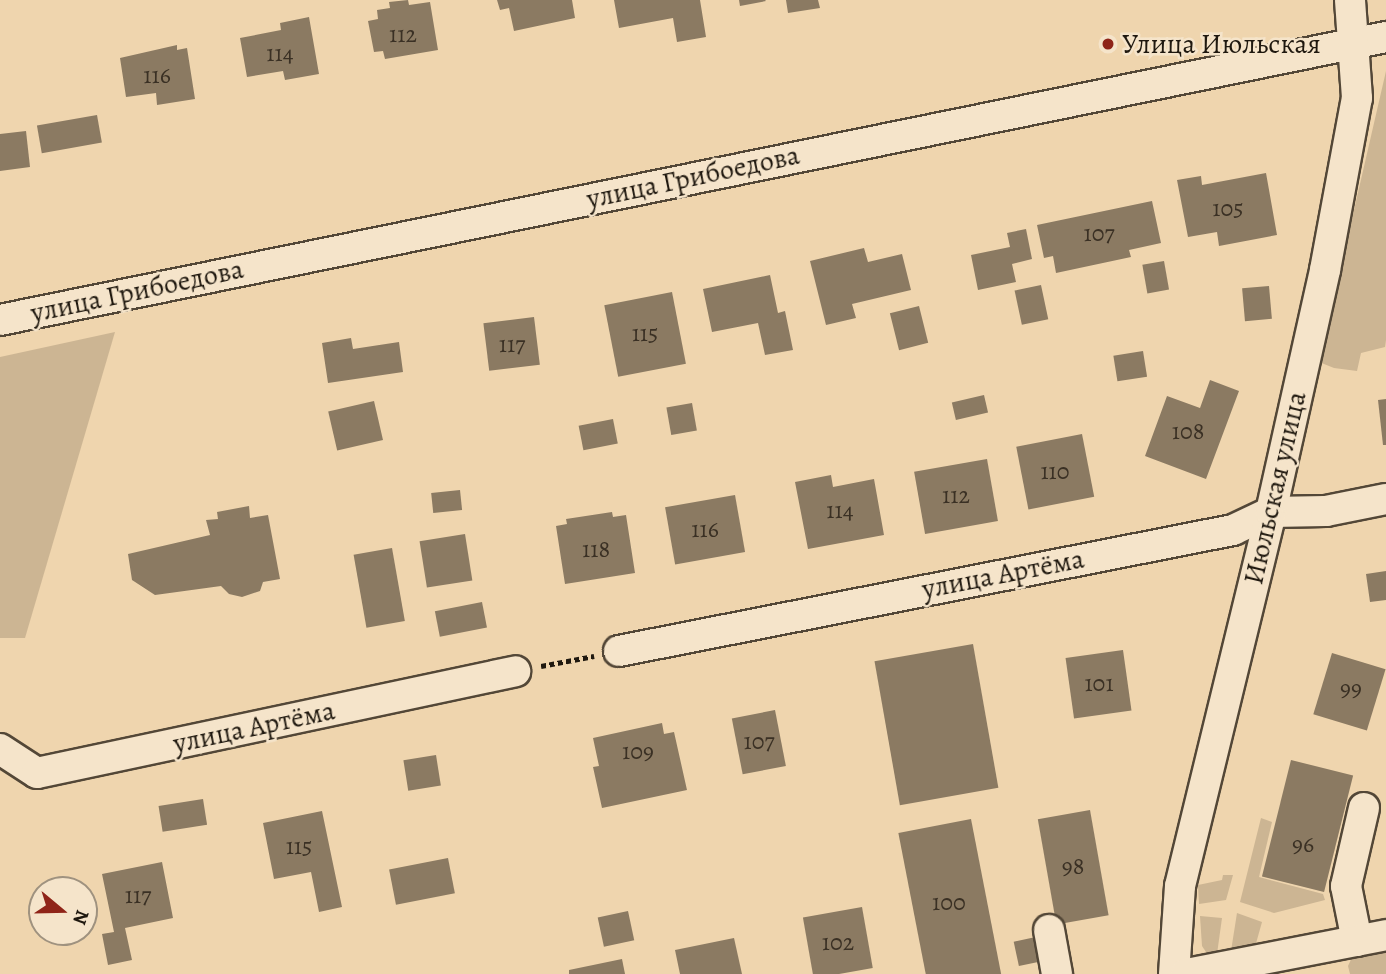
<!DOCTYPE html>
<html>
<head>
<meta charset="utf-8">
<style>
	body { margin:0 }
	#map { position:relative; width:1386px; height:974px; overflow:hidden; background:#efd5ae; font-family:Alegreya,serif }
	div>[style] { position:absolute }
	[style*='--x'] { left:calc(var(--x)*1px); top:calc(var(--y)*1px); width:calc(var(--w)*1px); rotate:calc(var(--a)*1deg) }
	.green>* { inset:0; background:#ccb593 }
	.building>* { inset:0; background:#8b7a62; transform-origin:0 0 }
	.path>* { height:4.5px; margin-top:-2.25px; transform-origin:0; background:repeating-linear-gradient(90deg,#1f180f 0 5px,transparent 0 8.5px) }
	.roads { filter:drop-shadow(2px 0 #534737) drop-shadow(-2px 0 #534737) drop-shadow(0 2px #534737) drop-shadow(0 -2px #534737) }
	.minor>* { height:30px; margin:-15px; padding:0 15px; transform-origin:15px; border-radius:15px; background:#f5e4ca }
	.dots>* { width:19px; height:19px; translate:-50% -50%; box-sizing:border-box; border:4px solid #f5e4ca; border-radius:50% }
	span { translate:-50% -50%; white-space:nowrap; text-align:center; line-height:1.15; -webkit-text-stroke:5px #f5e4ca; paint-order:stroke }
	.number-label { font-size:24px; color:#3a3024 }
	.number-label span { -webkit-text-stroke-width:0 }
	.poi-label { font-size:28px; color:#1f180f }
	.left { translate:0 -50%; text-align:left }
	.street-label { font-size:28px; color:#1f180f }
	.north { position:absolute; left:28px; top:876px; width:70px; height:70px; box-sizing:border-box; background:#f5e4ca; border:2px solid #9f927f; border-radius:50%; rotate:109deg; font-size:19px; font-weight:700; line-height:28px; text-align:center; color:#1f180f }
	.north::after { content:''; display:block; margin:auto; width:24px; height:32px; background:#8f2418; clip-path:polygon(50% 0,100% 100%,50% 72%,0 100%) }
</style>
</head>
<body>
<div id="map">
	<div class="green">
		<i style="clip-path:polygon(1386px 71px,1386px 340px,1385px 347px,1361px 353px,1357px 371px,1334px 368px,1319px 362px)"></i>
		<i style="clip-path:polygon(115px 332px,25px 638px,0 638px,0 357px)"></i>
		<i style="clip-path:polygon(1261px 818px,1272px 822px,1259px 877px,1323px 894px,1325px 900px,1274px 913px,1240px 902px)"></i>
		<i style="clip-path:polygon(1223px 875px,1233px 875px,1226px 900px,1199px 904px,1198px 885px,1222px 880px)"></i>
		<i style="clip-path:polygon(1237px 913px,1262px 922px,1255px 947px,1231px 951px)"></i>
		<i style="clip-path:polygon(1200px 916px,1222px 918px,1217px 954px,1206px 952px,1202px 946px)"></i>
		<i style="clip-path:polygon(1386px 947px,1386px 974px,1350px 974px,1348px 966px,1354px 953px)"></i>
	</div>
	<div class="building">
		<i style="clip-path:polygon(408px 0,409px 5px,430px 2px,438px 50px,385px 59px,383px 51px,374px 52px,368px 21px,378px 19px,377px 10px,390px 8px,389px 2px)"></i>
		<i style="clip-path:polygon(497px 0,572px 0,575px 18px,514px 31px,509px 8px,500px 10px)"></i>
		<i style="clip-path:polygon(614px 0,700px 0,706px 37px,677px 42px,673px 18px,619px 28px)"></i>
		<i style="clip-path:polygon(739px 0,765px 0,766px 1px,740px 6px)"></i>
		<i style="clip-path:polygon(786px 0,818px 0,820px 8px,788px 13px)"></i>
		<i style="clip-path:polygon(309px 17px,319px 74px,285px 80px,283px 71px,247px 77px,240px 38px,281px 30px,280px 23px)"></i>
		<i style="clip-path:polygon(177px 45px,177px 50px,187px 48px,195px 99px,157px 105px,156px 93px,126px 97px,120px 58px)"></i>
		<i style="left:97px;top:115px;width:28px;height:61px;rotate:80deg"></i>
		<i style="clip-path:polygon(26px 131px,30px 167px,0 171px,0 134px)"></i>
		<i style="clip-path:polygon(1266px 173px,1277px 235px,1219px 246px,1217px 232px,1188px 237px,1177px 180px,1201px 176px,1202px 185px)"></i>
		<i style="clip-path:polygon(1152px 201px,1161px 243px,1129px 250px,1131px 257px,1056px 273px,1053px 256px,1044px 258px,1037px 225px)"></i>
		<i style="clip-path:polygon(1026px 229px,1032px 259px,1012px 264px,1016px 282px,978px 290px,971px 255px,1010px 247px,1007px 233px)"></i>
		<i style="clip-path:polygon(864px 248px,868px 262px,902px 254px,911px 290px,852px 304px,856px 318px,826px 325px,810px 261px)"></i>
		<i style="left:1164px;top:261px;width:29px;height:22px;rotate:80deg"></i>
		<i style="clip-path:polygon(770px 275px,778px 313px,785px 311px,793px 350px,765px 355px,758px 323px,712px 332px,703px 289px)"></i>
		<i style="left:1041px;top:285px;width:35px;height:27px;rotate:78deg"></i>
		<i style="left:1269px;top:286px;width:33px;height:27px;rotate:85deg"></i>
		<i style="left:672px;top:292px;width:73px;height:69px;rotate:79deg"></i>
		<i style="left:919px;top:306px;width:38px;height:30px;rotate:76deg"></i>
		<i style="left:534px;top:317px;width:48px;height:51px;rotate:83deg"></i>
		<i style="clip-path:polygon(351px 338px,353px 349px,399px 342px,403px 372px,328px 383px,322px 343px)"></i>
		<i style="left:1143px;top:351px;width:26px;height:30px;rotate:81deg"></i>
		<i style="clip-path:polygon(1210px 380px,1239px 391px,1206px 479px,1145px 456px,1167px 396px,1200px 408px)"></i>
		<i style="left:984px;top:395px;width:18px;height:33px;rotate:77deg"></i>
		<i style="clip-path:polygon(1386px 399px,1386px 445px,1383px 445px,1378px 400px)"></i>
		<i style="left:374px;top:401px;width:40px;height:47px;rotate:77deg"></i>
		<i style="left:692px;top:403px;width:28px;height:26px;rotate:80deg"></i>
		<i style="left:613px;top:419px;width:25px;height:35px;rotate:79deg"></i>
		<i style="left:1082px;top:434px;width:64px;height:67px;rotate:79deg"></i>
		<i style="left:987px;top:459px;width:63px;height:74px;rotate:80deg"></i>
		<i style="clip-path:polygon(831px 475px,833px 487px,874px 479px,884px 535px,808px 549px,795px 482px)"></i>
		<i style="left:460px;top:490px;width:20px;height:29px;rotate:84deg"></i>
		<i style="left:735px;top:495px;width:58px;height:71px;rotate:80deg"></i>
		<i style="clip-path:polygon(249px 506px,250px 518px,268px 515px,280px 579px,263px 582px,260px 591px,242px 597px,229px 594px,221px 586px,155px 595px,132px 580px,128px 554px,210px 535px,206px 520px,218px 519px,217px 512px)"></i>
		<i style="clip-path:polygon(612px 512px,613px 517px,626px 515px,635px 573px,565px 584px,556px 526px,567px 524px,566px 519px)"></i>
		<i style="left:465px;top:534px;width:47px;height:46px;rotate:81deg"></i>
		<i style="left:392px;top:548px;width:74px;height:39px;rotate:80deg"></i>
		<i style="clip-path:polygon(1386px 571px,1386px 600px,1370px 602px,1366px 574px)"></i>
		<i style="left:482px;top:602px;width:26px;height:48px;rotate:79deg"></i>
		<i style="left:973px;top:644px;width:146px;height:100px;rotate:80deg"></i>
		<i style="left:1123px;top:650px;width:61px;height:58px;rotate:82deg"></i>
		<i style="left:1332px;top:653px;width:56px;height:64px;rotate:17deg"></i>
		<i style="left:775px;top:710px;width:57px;height:44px;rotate:79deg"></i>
		<i style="clip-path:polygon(662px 723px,664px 734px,674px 732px,687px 790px,602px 808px,593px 767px,599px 766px,593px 738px)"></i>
		<i style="left:436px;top:755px;width:31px;height:33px;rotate:81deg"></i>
		<i style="left:1291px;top:760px;width:64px;height:120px;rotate:14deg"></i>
		<i style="left:203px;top:799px;width:26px;height:45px;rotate:81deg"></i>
		<i style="left:1090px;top:810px;width:107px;height:53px;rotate:80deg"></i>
		<i style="clip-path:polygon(322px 811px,342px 907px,319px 912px,311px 872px,274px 879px,263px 823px)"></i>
		<i style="left:971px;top:819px;width:158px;height:74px;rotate:79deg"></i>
		<i style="left:448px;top:858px;width:36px;height:60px;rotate:79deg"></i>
		<i style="clip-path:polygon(162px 862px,173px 918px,125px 928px,132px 960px,108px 965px,102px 934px,114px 932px,102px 874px)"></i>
		<i style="left:862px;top:907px;width:62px;height:60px;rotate:80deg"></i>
		<i style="left:628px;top:911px;width:30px;height:31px;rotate:78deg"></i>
		<i style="left:1045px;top:935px;width:25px;height:32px;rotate:78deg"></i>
		<i style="clip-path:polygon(734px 938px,742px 974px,680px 974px,675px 950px)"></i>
		<i style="clip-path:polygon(622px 959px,625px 974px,569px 974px,569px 970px)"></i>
	</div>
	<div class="path">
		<i style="--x:541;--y:666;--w:54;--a:-10.7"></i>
	</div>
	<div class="roads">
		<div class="minor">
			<i style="--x:0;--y:320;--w:1415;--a:-11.54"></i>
			<i style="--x:619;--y:651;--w:626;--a:-11.15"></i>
			<i style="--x:1233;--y:530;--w:42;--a:-25.3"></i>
			<i style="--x:1271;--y:512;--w:55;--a:-1"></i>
			<i style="--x:1326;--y:511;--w:61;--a:-11.3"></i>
			<i style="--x:0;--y:749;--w:44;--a:33"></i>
			<i style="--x:37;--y:773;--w:489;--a:-12"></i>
			<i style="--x:1049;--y:930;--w:45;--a:79.7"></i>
			<i style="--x:1357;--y:941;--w:56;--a:-101.3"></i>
			<i style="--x:1346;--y:886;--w:80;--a:-77"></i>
			<i style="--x:1174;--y:974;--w:88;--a:-86.1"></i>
			<i style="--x:1180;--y:886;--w:385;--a:-76.3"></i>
			<i style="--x:1271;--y:512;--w:248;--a:-77.4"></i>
			<i style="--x:1325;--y:270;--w:175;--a:-79.5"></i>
			<i style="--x:1357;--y:98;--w:98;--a:-94.1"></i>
			<i style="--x:1186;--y:974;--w:204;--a:-11"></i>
		</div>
	</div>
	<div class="dots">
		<i style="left:1108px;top:44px;background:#8f2418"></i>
	</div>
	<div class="number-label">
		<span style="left:403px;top:35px">112</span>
		<span style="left:280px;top:54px">114</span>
		<span style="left:157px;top:76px">116</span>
		<span style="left:1228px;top:209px">105</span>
		<span style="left:1099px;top:234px">107</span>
		<span style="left:645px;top:334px">115</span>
		<span style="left:512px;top:345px">117</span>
		<span style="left:1188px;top:432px">108</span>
		<span style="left:1055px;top:472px">110</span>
		<span style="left:956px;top:496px">112</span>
		<span style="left:840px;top:511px">114</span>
		<span style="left:705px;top:530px">116</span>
		<span style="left:596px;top:550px">118</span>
		<span style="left:1099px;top:684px">101</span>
		<span style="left:1351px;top:689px">99</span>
		<span style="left:759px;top:742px">107</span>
		<span style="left:638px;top:752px">109</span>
		<span style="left:1303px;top:845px">96</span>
		<span style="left:299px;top:847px">115</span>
		<span style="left:1073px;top:867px">98</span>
		<span style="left:138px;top:896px">117</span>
		<span style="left:949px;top:903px">100</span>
		<span style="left:838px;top:943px">102</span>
	</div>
	<div class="poi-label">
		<span class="left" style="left:1122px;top:44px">Улица Июльская</span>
	</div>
	<div class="street-label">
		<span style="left:693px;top:177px;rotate:-12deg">улица Грибоедова</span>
		<span style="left:137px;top:291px;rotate:-12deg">улица Грибоедова</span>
		<span style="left:1275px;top:488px;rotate:-77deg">Июльская улица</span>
		<span style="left:1003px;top:574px;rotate:-11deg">улица Артёма</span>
		<span style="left:254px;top:727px;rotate:-12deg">улица Артёма</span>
	</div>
	<div class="north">N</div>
</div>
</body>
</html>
